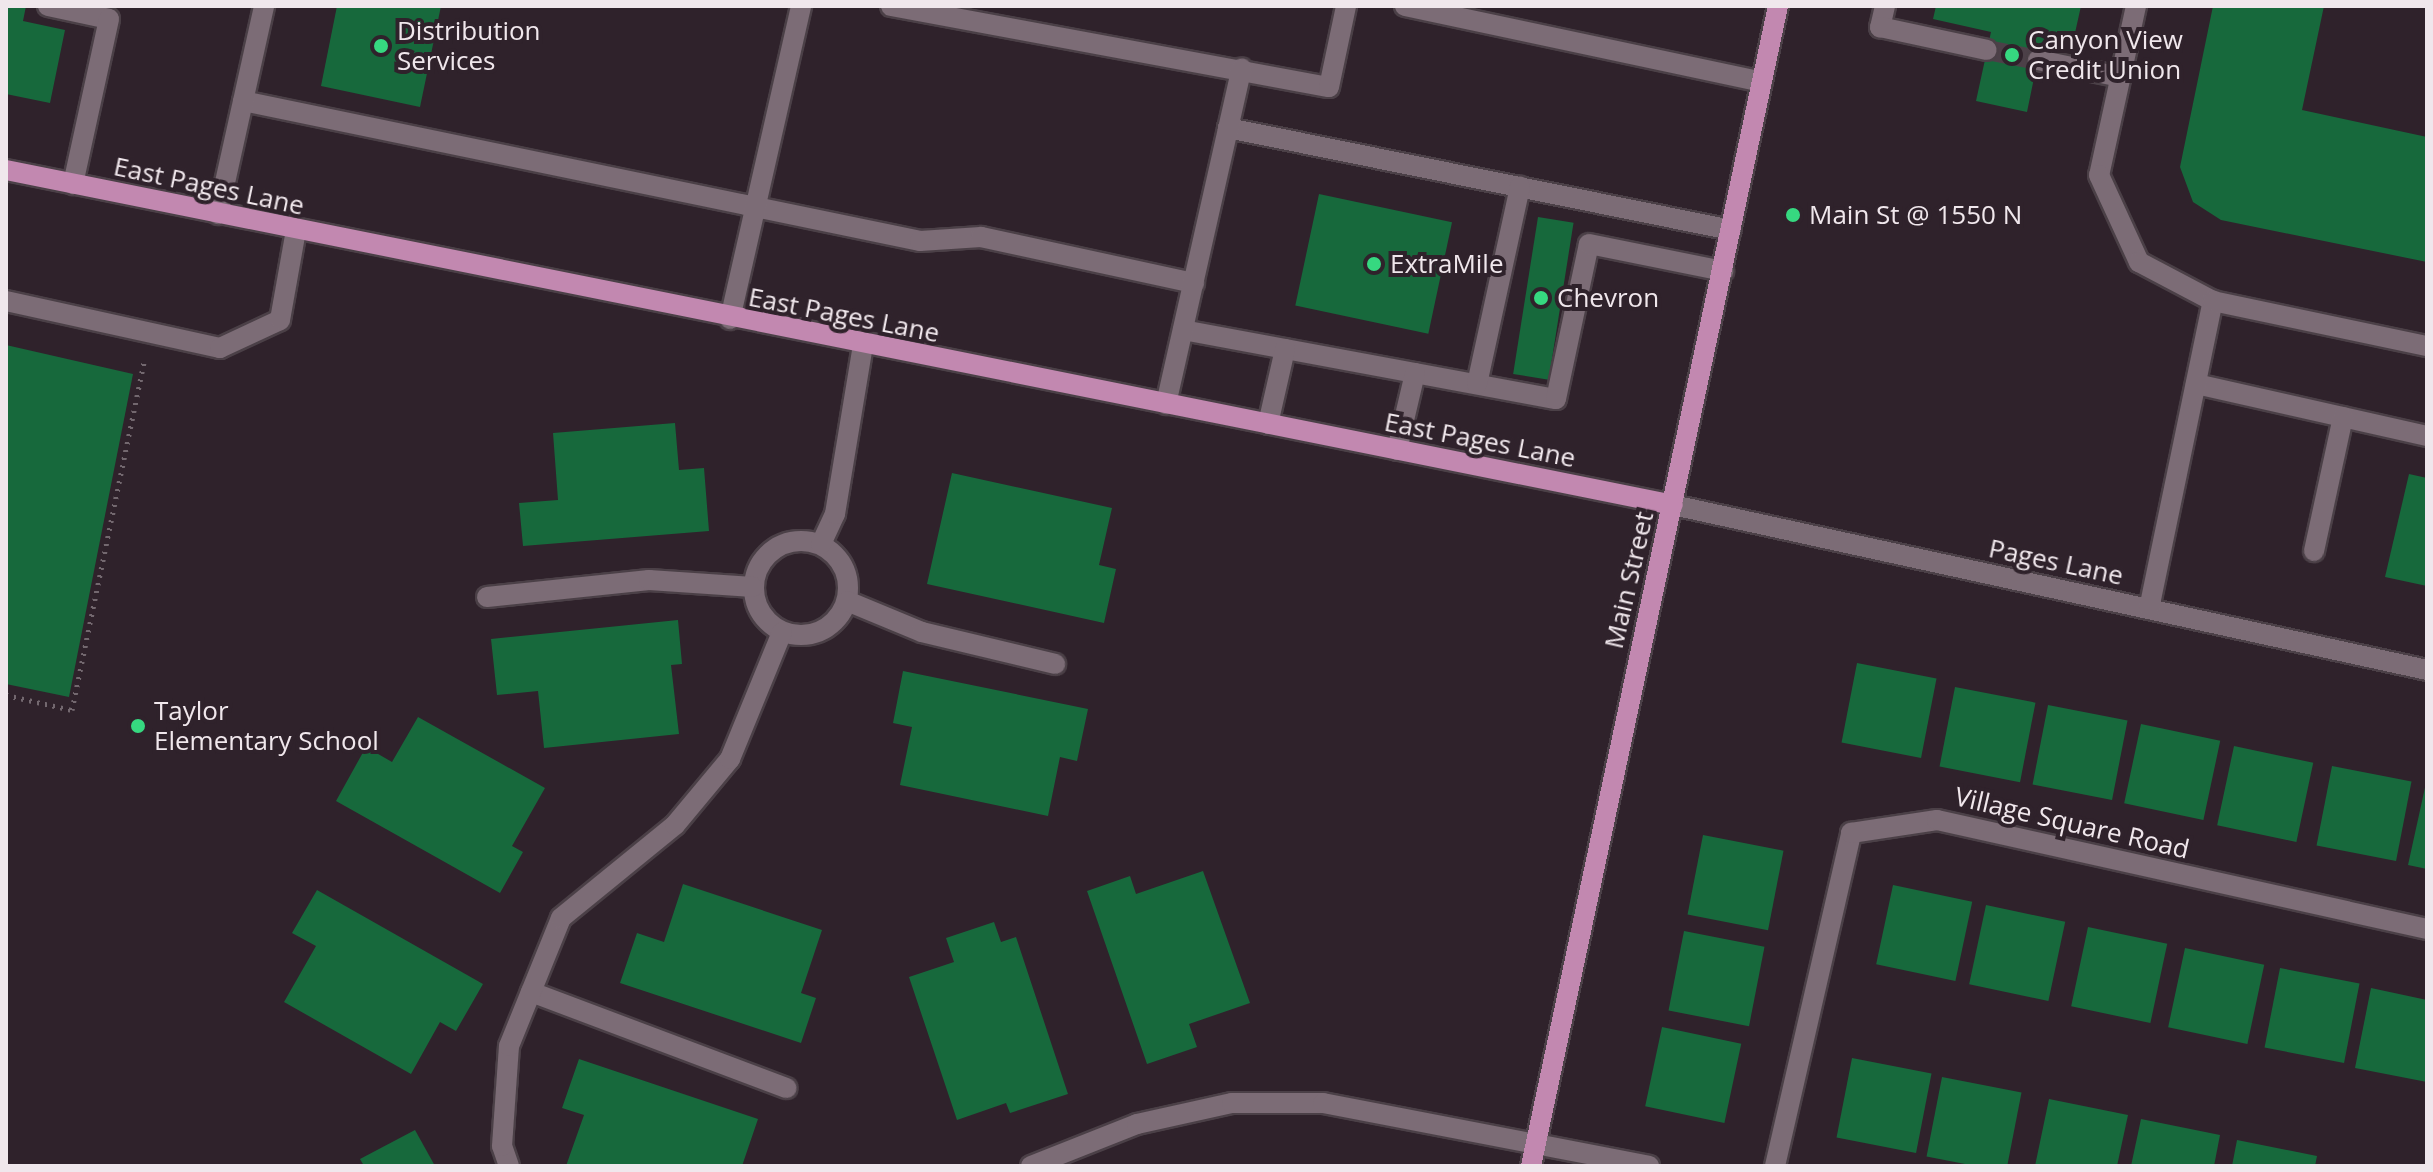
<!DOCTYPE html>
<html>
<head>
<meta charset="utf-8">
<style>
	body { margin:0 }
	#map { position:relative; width:2433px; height:1172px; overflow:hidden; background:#2f222b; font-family:"Open Sans",sans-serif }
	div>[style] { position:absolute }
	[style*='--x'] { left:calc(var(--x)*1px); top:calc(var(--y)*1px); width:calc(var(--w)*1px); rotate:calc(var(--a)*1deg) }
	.building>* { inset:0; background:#17693c; transform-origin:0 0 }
	.minor-tunnel>* { height:20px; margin-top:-10px; transform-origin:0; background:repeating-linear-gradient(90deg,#4c4048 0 20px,transparent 0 30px) }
	.path>* { height:5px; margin-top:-2.5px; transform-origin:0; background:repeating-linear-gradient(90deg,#73686f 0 2px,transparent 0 8px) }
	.roads { filter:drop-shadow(2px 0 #4b4047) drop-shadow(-2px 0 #4b4047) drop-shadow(0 2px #4b4047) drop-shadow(0 -2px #4b4047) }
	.minor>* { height:20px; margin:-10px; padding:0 10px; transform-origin:10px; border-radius:10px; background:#7c6c76 }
	.minor>.ring { margin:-10px; padding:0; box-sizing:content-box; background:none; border:20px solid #7c6c76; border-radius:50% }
	.major>* { height:20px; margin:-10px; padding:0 10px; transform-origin:10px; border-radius:10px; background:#c288b0 }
	.dots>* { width:22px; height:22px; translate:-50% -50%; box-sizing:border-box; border:4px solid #2f222b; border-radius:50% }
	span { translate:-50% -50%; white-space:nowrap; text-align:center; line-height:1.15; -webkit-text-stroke:8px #2f222b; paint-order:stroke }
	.poi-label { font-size:26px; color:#f0e7ec }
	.left { translate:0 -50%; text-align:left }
	.street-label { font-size:26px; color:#f0e7ec }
	.frame { position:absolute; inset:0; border:8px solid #f0e7ec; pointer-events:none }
</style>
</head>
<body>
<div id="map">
	<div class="building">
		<i style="clip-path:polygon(6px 6px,26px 6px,23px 21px,65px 30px,50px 103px,6px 94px)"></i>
		<i style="clip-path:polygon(337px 6px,441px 6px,420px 107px,321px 86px)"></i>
		<i style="clip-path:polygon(1936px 6px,2081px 6px,2071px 51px,2041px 44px,2027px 112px,1976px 101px,1991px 32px,1933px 19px)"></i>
		<i style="clip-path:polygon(2213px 6px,2324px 6px,2302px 110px,2427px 137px,2427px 262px,2221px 220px,2193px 202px,2180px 167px)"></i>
		<i style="left:1319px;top:194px;width:136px;height:114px;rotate:12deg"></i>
		<i style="left:1538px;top:217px;width:36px;height:159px;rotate:9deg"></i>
		<i style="clip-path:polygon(6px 345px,133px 374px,69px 697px,6px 684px)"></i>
		<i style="clip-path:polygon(675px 423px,679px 470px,704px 468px,709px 531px,523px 546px,519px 503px,558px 500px,553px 433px)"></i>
		<i style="clip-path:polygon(952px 473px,1112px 508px,1099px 565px,1116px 569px,1104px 623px,927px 584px)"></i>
		<i style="clip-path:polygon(2409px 474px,2427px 478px,2427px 586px,2385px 577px)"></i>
		<i style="clip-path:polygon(678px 620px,682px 664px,671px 665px,679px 734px,544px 748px,538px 691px,497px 695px,491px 639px)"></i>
		<i style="left:1857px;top:663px;width:81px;height:81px;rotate:11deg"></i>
		<i style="clip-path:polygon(903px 671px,1088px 709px,1077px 761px,1060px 757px,1048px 816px,900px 785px,912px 727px,893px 723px)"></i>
		<i style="left:1955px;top:687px;width:82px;height:81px;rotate:11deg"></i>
		<i style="left:2048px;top:705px;width:81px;height:81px;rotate:11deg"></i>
		<i style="clip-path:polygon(418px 717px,545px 788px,512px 846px,523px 852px,500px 893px,336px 801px,366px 747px,392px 762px)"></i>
		<i style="left:2141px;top:724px;width:81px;height:81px;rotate:12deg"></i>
		<i style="left:2234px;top:746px;width:81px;height:81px;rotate:12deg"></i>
		<i style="left:2332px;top:766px;width:81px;height:81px;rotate:11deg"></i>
		<i style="clip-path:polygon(2426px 783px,2427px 783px,2427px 869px,2408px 865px)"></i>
		<i style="left:1703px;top:835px;width:82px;height:81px;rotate:11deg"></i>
		<i style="clip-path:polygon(1203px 871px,1250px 1003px,1189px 1024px,1197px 1047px,1147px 1064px,1087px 891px,1130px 876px,1136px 894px)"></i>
		<i style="clip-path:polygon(683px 884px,822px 930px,801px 993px,816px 998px,801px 1043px,620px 983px,637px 933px,664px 942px)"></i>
		<i style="left:1893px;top:885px;width:81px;height:81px;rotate:12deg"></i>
		<i style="clip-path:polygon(317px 890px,483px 984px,456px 1031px,440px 1022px,411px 1074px,284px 1002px,316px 946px,292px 933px)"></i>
		<i style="left:1986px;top:905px;width:81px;height:81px;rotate:12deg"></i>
		<i style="clip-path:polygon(994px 922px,1001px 942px,1016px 937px,1068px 1094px,1010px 1113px,1006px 1103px,957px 1120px,909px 977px,954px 962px,946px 938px)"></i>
		<i style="left:2088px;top:927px;width:81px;height:81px;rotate:12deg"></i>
		<i style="left:1684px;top:931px;width:82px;height:81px;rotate:11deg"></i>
		<i style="left:2185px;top:948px;width:81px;height:81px;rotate:12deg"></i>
		<i style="left:2280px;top:968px;width:81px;height:81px;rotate:11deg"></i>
		<i style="clip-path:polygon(2371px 988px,2427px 1000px,2427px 1082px,2355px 1068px)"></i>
		<i style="left:1662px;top:1027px;width:81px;height:81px;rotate:12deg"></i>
		<i style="left:1852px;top:1058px;width:81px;height:81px;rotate:11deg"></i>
		<i style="clip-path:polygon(579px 1059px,758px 1119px,742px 1166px,566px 1166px,584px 1115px,562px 1108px)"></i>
		<i style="left:1942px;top:1077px;width:81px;height:81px;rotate:11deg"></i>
		<i style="clip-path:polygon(2049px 1099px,2128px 1115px,2117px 1166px,2035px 1166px)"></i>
		<i style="clip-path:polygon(2141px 1119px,2220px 1135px,2214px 1166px,2131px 1166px)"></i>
		<i style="clip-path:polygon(415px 1130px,435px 1166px,364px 1166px,360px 1159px)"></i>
		<i style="clip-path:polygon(2237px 1140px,2317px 1156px,2315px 1166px,2232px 1166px)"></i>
	</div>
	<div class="minor-tunnel">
		<i style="--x:1987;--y:50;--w:52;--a:11.1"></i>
	</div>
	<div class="path">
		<i style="--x:6;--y:695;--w:68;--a:12.8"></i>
		<i style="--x:72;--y:710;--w:355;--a:-78.3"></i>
	</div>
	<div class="roads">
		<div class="minor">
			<i style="--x:48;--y:6;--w:62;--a:12"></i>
			<i style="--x:109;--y:19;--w:169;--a:102.3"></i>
			<i style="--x:891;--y:6;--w:445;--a:10.5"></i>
			<i style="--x:1329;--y:87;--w:83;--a:-78.1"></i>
			<i style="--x:1405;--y:6;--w:365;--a:12"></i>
			<i style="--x:1885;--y:6;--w:22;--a:103"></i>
			<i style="--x:1880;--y:27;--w:109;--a:12.1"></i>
			<i style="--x:2136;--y:6;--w:173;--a:102.3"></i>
			<i style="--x:2099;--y:175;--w:96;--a:65.3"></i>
			<i style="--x:2139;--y:262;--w:84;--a:27.8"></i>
			<i style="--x:2038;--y:60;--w:84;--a:11.7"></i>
			<i style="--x:243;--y:101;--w:691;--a:11.68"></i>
			<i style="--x:920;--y:241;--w:61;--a:-3.8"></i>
			<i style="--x:981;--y:237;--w:218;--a:12.2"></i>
			<i style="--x:1228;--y:128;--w:513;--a:11.46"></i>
			<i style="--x:218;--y:214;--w:213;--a:-77.5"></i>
			<i style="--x:6;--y:301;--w:219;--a:12.4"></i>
			<i style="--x:220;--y:348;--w:66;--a:-25"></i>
			<i style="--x:280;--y:320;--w:91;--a:-79.9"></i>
			<i style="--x:730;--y:319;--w:321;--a:-77.2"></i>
			<i style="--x:1183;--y:330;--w:379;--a:10.5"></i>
			<i style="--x:1556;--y:399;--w:158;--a:-78"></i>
			<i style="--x:1589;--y:244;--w:137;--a:11.4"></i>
			<i style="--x:1477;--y:384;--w:202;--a:-77.7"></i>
			<i style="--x:2196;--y:384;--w:237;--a:12.7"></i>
			<i style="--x:1166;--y:404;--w:344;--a:-77.3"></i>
			<i style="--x:1268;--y:424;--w:77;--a:-77.2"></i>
			<i style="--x:1397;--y:450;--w:79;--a:-76.8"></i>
			<i style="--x:1673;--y:505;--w:772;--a:12.34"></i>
			<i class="ring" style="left:754px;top:541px;width:74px;height:74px"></i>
			<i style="--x:821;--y:544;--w:33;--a:-65"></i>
			<i style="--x:835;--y:514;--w:172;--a:-80.6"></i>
			<i style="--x:2314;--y:551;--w:137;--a:-77.8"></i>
			<i style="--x:487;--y:597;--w:163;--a:-6"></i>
			<i style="--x:649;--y:580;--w:104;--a:3.9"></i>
			<i style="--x:847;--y:601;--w:81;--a:22.5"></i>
			<i style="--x:922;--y:632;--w:137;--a:13.5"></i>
			<i style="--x:2149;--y:609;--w:315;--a:-78.3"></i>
			<i style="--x:2213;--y:301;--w:219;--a:11.9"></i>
			<i style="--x:531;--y:992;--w:273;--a:20.6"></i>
			<i style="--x:509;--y:1166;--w:21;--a:-109"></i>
			<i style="--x:502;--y:1146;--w:100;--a:-86"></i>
			<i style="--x:509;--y:1046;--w:138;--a:-67.9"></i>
			<i style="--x:561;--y:918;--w:147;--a:-39.2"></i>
			<i style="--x:675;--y:825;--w:86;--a:-50.2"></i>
			<i style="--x:730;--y:759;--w:137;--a:-67.7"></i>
			<i style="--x:1031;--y:1166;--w:114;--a:-21.6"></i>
			<i style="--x:1137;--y:1124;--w:97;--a:-12.5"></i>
			<i style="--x:1232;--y:1103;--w:91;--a:0"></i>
			<i style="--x:1323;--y:1103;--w:332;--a:10.9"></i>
			<i style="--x:1775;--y:1166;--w:342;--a:-77.1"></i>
			<i style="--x:1851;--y:833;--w:87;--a:-8.6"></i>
			<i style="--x:1937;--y:820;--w:502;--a:12.54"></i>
		</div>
		<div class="major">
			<i style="--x:6;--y:170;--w:1700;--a:11.36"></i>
			<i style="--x:1531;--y:1166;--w:1186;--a:-77.98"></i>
		</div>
	</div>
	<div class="dots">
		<i style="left:381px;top:46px;background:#36d880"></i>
		<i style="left:2012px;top:55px;background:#36d880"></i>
		<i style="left:1793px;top:215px;background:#36d880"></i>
		<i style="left:1374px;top:264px;background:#36d880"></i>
		<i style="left:1541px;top:298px;background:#36d880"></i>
		<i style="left:138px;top:726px;background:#36d880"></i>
	</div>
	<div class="poi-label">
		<span class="left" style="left:397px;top:46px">Distribution<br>Services</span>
		<span class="left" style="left:2028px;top:55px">Canyon View<br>Credit Union</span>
		<span class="left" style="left:1809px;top:215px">Main St @ 1550 N</span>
		<span class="left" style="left:1390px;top:264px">ExtraMile</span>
		<span class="left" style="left:1557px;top:298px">Chevron</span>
		<span class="left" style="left:154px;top:726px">Taylor<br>Elementary School</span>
	</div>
	<div class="street-label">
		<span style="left:209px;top:186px;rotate:12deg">East Pages Lane</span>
		<span style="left:844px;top:315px;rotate:11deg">East Pages Lane</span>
		<span style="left:1480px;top:440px;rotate:11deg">East Pages Lane</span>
		<span style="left:2056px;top:562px;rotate:12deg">Pages Lane</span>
		<span style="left:1629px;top:580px;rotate:-77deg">Main Street</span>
		<span style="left:2072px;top:823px;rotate:13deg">Village Square Road</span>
	</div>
	<div class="frame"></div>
</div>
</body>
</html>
